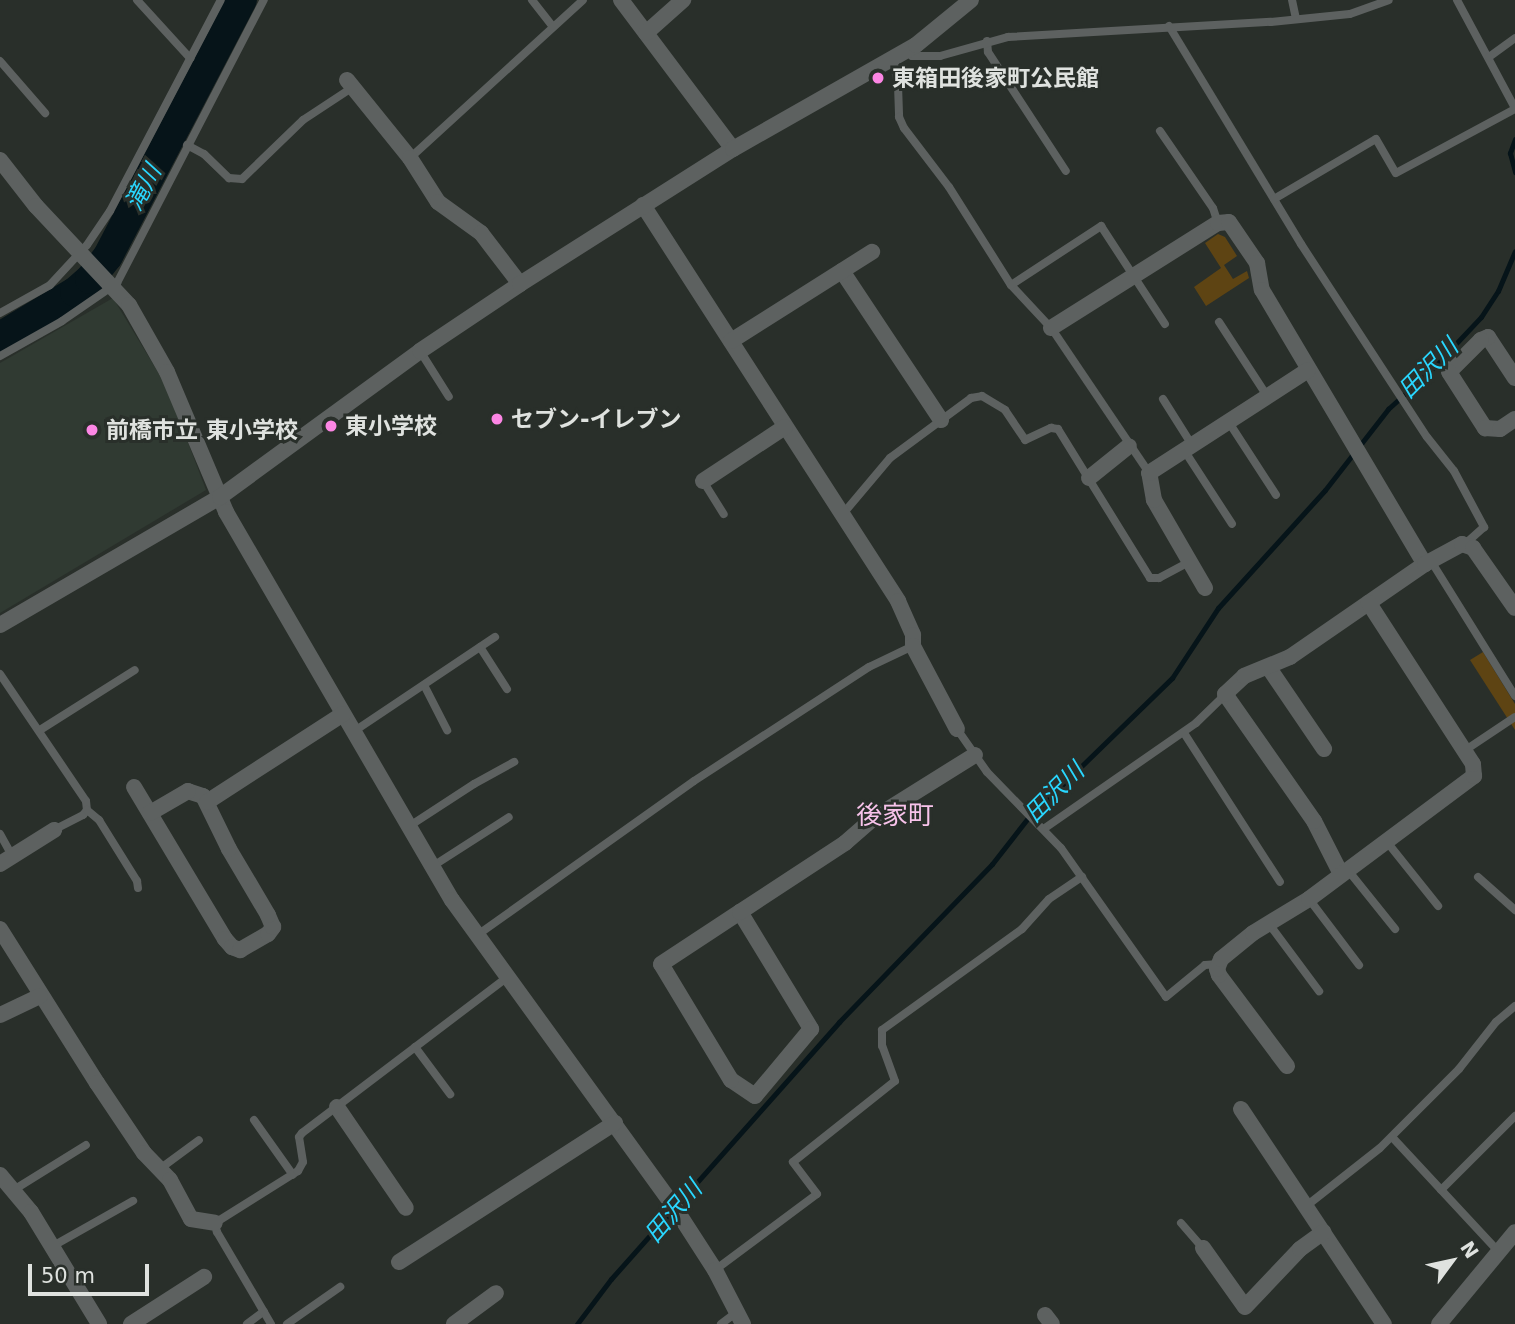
<!DOCTYPE html>
<html>
<head>
<meta charset="utf-8">
<style>
	body { margin:0 }
	#map { position:relative; width:1515px; height:1324px; overflow:hidden; background:#292f2a; font-family:"DejaVu Sans","Noto Sans JP",sans-serif }
	div>[style] { position:absolute }
	[style*='--x'] { left:calc(var(--x)*1px); top:calc(var(--y)*1px); width:calc(var(--w)*1px); rotate:calc(var(--a)*1deg) }
	.built>* { inset:0; background:#303a32 }
	.green>* { inset:0; background:#5e4413 }
	.stream>* { height:5px; margin:-2.5px; padding:0 2.5px; transform-origin:2.5px; border-radius:2.5px; background:#061419 }
	.river>* { height:30px; margin:-15px; padding:0 15px; transform-origin:15px; border-radius:15px; background:#061419 }
	.service>* { height:8px; margin:-4px; padding:0 4px; transform-origin:4px; border-radius:4px; background:#5d6160 }
	.minor>* { height:16px; margin:-8px; padding:0 8px; transform-origin:8px; border-radius:8px; background:#5d6160 }
	.dots>* { width:19px; height:19px; translate:-50% -50%; box-sizing:border-box; border:4px solid #292f2a; border-radius:50% }
	span { translate:-50% -50%; white-space:nowrap; text-align:center; line-height:1.15; -webkit-text-stroke:6px #292f2a; paint-order:stroke }
	.poi-label { font-size:23px; color:#dfe2df; font-weight:700 }
	.left { translate:0 -50%; text-align:left }
	.water-label { font-size:24px; color:#29d7ff; font-style:italic }
	.quarter-label { font-size:26px; color:#f8c3eb }
	.north { position:absolute; left:1417px; top:1226px; width:70px; height:70px; -webkit-text-stroke:5px #292f2a; paint-order:stroke; rotate:57deg; font-size:19px; font-weight:700; line-height:28px; text-align:center; color:#dfe2df }
	.north::after { content:''; display:block; margin:auto; width:24px; height:32px; background:#dfe2df; clip-path:polygon(50% 0,100% 100%,50% 72%,0 100%) }
	.scale { position:absolute; left:28px; top:1264px; width:121px; height:32px; box-sizing:border-box; border:4px solid #dfe2df; border-top:0; padding-left:9px; font-size:21px; line-height:24px; white-space:nowrap; color:#dfe2df; -webkit-text-stroke:5px #292f2a; paint-order:stroke }
</style>
</head>
<body>
<div id="map">
	<div class="built">
		<i style="clip-path:polygon(113px 298px,167px 387px,206px 490px,0 613px,0 363px)"></i>
	</div>
	<div class="green">
		<i style="clip-path:polygon(1218px 234px,1225px 237px,1237px 256px,1224px 265px,1233px 279px,1247px 271px,1249px 278px,1206px 306px,1194px 287px,1221px 268px,1205px 243px)"></i>
		<i style="clip-path:polygon(1483px 652px,1515px 704px,1515px 730px,1470px 660px)"></i>
	</div>
	<div class="stream">
		<i style="--x:1515;--y:139;--w:15;--a:110"></i>
		<i style="--x:1510;--y:153;--w:20;--a:75"></i>
		<i style="--x:577;--y:1324;--w:56;--a:-52.9"></i>
		<i style="--x:611;--y:1279;--w:344;--a:-48.4"></i>
		<i style="--x:839;--y:1022;--w:220;--a:-45.9"></i>
		<i style="--x:992;--y:864;--w:58;--a:-52"></i>
		<i style="--x:1028;--y:818;--w:201;--a:-44.2"></i>
		<i style="--x:1172;--y:678;--w:84;--a:-56.7"></i>
		<i style="--x:1218;--y:608;--w:159;--a:-47.8"></i>
		<i style="--x:1325;--y:490;--w:103;--a:-52.1"></i>
		<i style="--x:1388;--y:409;--w:58;--a:-42.2"></i>
		<i style="--x:1431;--y:370;--w:73;--a:-46.7"></i>
		<i style="--x:1481;--y:317;--w:31;--a:-57"></i>
		<i style="--x:1498;--y:291;--w:43;--a:-67"></i>
	</div>
	<div class="river">
		<i style="--x:0;--y:337;--w:87;--a:-31"></i>
		<i style="--x:75;--y:292;--w:20;--a:-41"></i>
		<i style="--x:90;--y:279;--w:29;--a:-52"></i>
		<i style="--x:108;--y:256;--w:289;--a:-62.4"></i>
	</div>
	<div class="service">
		<i style="--x:137;--y:0;--w:79;--a:47.6"></i>
		<i style="--x:532;--y:0;--w:34;--a:52"></i>
		<i style="--x:1292;--y:0;--w:19;--a:78"></i>
		<i style="--x:1457;--y:0;--w:123;--a:61.8"></i>
		<i style="--x:1169;--y:26;--w:255;--a:58.8"></i>
		<i style="--x:1301;--y:244;--w:230;--a:56.9"></i>
		<i style="--x:1427;--y:437;--w:43;--a:51.5"></i>
		<i style="--x:1454;--y:471;--w:64;--a:61.8"></i>
		<i style="--x:1484;--y:527;--w:24;--a:138"></i>
		<i style="--x:987;--y:41;--w:11;--a:85"></i>
		<i style="--x:988;--y:52;--w:142;--a:56.8"></i>
		<i style="--x:908;--y:50;--w:7;--a:56"></i>
		<i style="--x:912;--y:56;--w:28;--a:0"></i>
		<i style="--x:940;--y:56;--w:71;--a:-15.6"></i>
		<i style="--x:1008;--y:37;--w:263;--a:-3.3"></i>
		<i style="--x:1271;--y:22;--w:79;--a:-5.8"></i>
		<i style="--x:1350;--y:14;--w:41;--a:-19.7"></i>
		<i style="--x:1489;--y:57;--w:32;--a:-36"></i>
		<i style="--x:893;--y:59;--w:26;--a:79"></i>
		<i style="--x:898;--y:85;--w:32;--a:88"></i>
		<i style="--x:899;--y:117;--w:12;--a:66"></i>
		<i style="--x:904;--y:128;--w:74;--a:52.7"></i>
		<i style="--x:949;--y:187;--w:116;--a:57.7"></i>
		<i style="--x:1011;--y:285;--w:60;--a:47"></i>
		<i style="--x:1052;--y:329;--w:174;--a:56"></i>
		<i style="--x:0;--y:61;--w:69;--a:49.1"></i>
		<i style="--x:1160;--y:131;--w:93;--a:55.5"></i>
		<i style="--x:1213;--y:208;--w:16;--a:72"></i>
		<i style="--x:187;--y:145;--w:19;--a:28"></i>
		<i style="--x:204;--y:154;--w:35;--a:44"></i>
		<i style="--x:229;--y:178;--w:13;--a:4"></i>
		<i style="--x:242;--y:179;--w:85;--a:-44"></i>
		<i style="--x:303;--y:120;--w:60;--a:-33.4"></i>
		<i style="--x:410;--y:158;--w:234;--a:-42.4"></i>
		<i style="--x:1274;--y:199;--w:118;--a:-30.5"></i>
		<i style="--x:1376;--y:139;--w:39;--a:60"></i>
		<i style="--x:1396;--y:173;--w:135;--a:-28.3"></i>
		<i style="--x:1011;--y:285;--w:108;--a:-33.2"></i>
		<i style="--x:1101;--y:226;--w:117;--a:56.9"></i>
		<i style="--x:0;--y:313;--w:57;--a:-29.2"></i>
		<i style="--x:50;--y:285;--w:54;--a:-47.2"></i>
		<i style="--x:87;--y:245;--w:41;--a:-55.9"></i>
		<i style="--x:110;--y:211;--w:238;--a:-62.3"></i>
		<i style="--x:1219;--y:322;--w:88;--a:57"></i>
		<i style="--x:420;--y:351;--w:54;--a:57.8"></i>
		<i style="--x:0;--y:356;--w:71;--a:-29.4"></i>
		<i style="--x:62;--y:321;--w:67;--a:-34.6"></i>
		<i style="--x:117;--y:283;--w:319;--a:-62.6"></i>
		<i style="--x:1163;--y:399;--w:54;--a:57.8"></i>
		<i style="--x:1228;--y:421;--w:88;--a:57"></i>
		<i style="--x:1184;--y:450;--w:88;--a:57"></i>
		<i style="--x:703;--y:481;--w:39;--a:58"></i>
		<i style="--x:842;--y:515;--w:75;--a:-49.9"></i>
		<i style="--x:890;--y:458;--w:101;--a:-36.5"></i>
		<i style="--x:971;--y:398;--w:11;--a:-10"></i>
		<i style="--x:982;--y:396;--w:27;--a:31"></i>
		<i style="--x:1005;--y:410;--w:36;--a:56"></i>
		<i style="--x:1025;--y:440;--w:29;--a:-25"></i>
		<i style="--x:1051;--y:428;--w:7;--a:8"></i>
		<i style="--x:1058;--y:429;--w:175;--a:58.3"></i>
		<i style="--x:1150;--y:578;--w:9;--a:0"></i>
		<i style="--x:1159;--y:578;--w:34;--a:-28"></i>
		<i style="--x:1431;--y:561;--w:159;--a:58.1"></i>
		<i style="--x:480;--y:647;--w:50;--a:57.3"></i>
		<i style="--x:0;--y:674;--w:153;--a:55.9"></i>
		<i style="--x:86;--y:801;--w:9;--a:84"></i>
		<i style="--x:87;--y:810;--w:6;--a:129"></i>
		<i style="--x:83;--y:815;--w:33;--a:153"></i>
		<i style="--x:424;--y:685;--w:51;--a:62.9"></i>
		<i style="--x:957;--y:729;--w:52;--a:55.1"></i>
		<i style="--x:987;--y:772;--w:106;--a:45.8"></i>
		<i style="--x:1061;--y:848;--w:182;--a:54.8"></i>
		<i style="--x:1166;--y:997;--w:50;--a:-39.4"></i>
		<i style="--x:1205;--y:965;--w:13;--a:-4"></i>
		<i style="--x:40;--y:730;--w:112;--a:-32.3"></i>
		<i style="--x:353;--y:732;--w:171;--a:-33.8"></i>
		<i style="--x:1184;--y:733;--w:177;--a:57.2"></i>
		<i style="--x:1464;--y:751;--w:61;--a:-33.7"></i>
		<i style="--x:87;--y:810;--w:16;--a:40"></i>
		<i style="--x:99;--y:820;--w:72;--a:58.1"></i>
		<i style="--x:137;--y:881;--w:7;--a:82"></i>
		<i style="--x:408;--y:827;--w:79;--a:-33.1"></i>
		<i style="--x:474;--y:784;--w:46;--a:-28.8"></i>
		<i style="--x:1045;--y:828;--w:184;--a:-34.8"></i>
		<i style="--x:1196;--y:723;--w:40;--a:-44"></i>
		<i style="--x:0;--y:834;--w:26;--a:61"></i>
		<i style="--x:1387;--y:842;--w:82;--a:51.4"></i>
		<i style="--x:433;--y:866;--w:90;--a:-32.8"></i>
		<i style="--x:1347;--y:869;--w:77;--a:51.3"></i>
		<i style="--x:1478;--y:877;--w:50;--a:41.7"></i>
		<i style="--x:1309;--y:899;--w:83;--a:52.9"></i>
		<i style="--x:1269;--y:924;--w:84;--a:53.3"></i>
		<i style="--x:476;--y:936;--w:267;--a:-35.4"></i>
		<i style="--x:694;--y:781;--w:209;--a:-33.1"></i>
		<i style="--x:869;--y:667;--w:49;--a:-25.5"></i>
		<i style="--x:415;--y:1047;--w:59;--a:53.3"></i>
		<i style="--x:254;--y:1120;--w:67;--a:54.7"></i>
		<i style="--x:1392;--y:1137;--w:157;--a:47.1"></i>
		<i style="--x:161;--y:1168;--w:47;--a:-36.4"></i>
		<i style="--x:1441;--y:1190;--w:105;--a:-45"></i>
		<i style="--x:12;--y:1191;--w:87;--a:-31.9"></i>
		<i style="--x:1305;--y:1207;--w:95;--a:-38.2"></i>
		<i style="--x:1380;--y:1148;--w:112;--a:-45"></i>
		<i style="--x:1459;--y:1069;--w:60;--a:-51.8"></i>
		<i style="--x:1496;--y:1022;--w:25;--a:-40"></i>
		<i style="--x:1181;--y:1223;--w:33;--a:49"></i>
		<i style="--x:53;--y:1246;--w:92;--a:-29.4"></i>
		<i style="--x:715;--y:1270;--w:127;--a:-36.7"></i>
		<i style="--x:817;--y:1194;--w:40;--a:-127"></i>
		<i style="--x:793;--y:1162;--w:130;--a:-38.5"></i>
		<i style="--x:895;--y:1081;--w:37;--a:-110"></i>
		<i style="--x:882;--y:1046;--w:16;--a:-90"></i>
		<i style="--x:882;--y:1030;--w:173;--a:-35.8"></i>
		<i style="--x:1022;--y:929;--w:40;--a:-48"></i>
		<i style="--x:1049;--y:899;--w:40;--a:-34"></i>
		<i style="--x:247;--y:1324;--w:21;--a:-37"></i>
		<i style="--x:271;--y:1324;--w:107;--a:-120.4"></i>
		<i style="--x:217;--y:1232;--w:9;--a:-103"></i>
		<i style="--x:215;--y:1223;--w:98;--a:-32.1"></i>
		<i style="--x:298;--y:1171;--w:10;--a:-61"></i>
		<i style="--x:303;--y:1162;--w:25;--a:-99"></i>
		<i style="--x:299;--y:1137;--w:5;--a:-53"></i>
		<i style="--x:302;--y:1133;--w:256;--a:-37.2"></i>
		<i style="--x:287;--y:1324;--w:65;--a:-34.9"></i>
		<i style="--x:721;--y:1324;--w:20;--a:-37"></i>
	</div>
	<div class="minor">
		<i style="--x:621;--y:0;--w:186;--a:53.1"></i>
		<i style="--x:646;--y:33;--w:50;--a:-41.7"></i>
		<i style="--x:347;--y:80;--w:100;--a:51.1"></i>
		<i style="--x:410;--y:158;--w:52;--a:57.5"></i>
		<i style="--x:438;--y:202;--w:53;--a:35.8"></i>
		<i style="--x:481;--y:233;--w:64;--a:52.6"></i>
		<i style="--x:0;--y:160;--w:58;--a:52"></i>
		<i style="--x:36;--y:206;--w:136;--a:46.8"></i>
		<i style="--x:129;--y:305;--w:77;--a:60.4"></i>
		<i style="--x:167;--y:372;--w:152;--a:67.1"></i>
		<i style="--x:226;--y:512;--w:449;--a:59.8"></i>
		<i style="--x:452;--y:900;--w:380;--a:54.1"></i>
		<i style="--x:675;--y:1208;--w:74;--a:57.2"></i>
		<i style="--x:715;--y:1270;--w:61;--a:62.6"></i>
		<i style="--x:643;--y:205;--w:471;--a:57.2"></i>
		<i style="--x:898;--y:601;--w:37;--a:66"></i>
		<i style="--x:913;--y:635;--w:11;--a:90"></i>
		<i style="--x:913;--y:646;--w:94;--a:62.1"></i>
		<i style="--x:842;--y:271;--w:179;--a:56.4"></i>
		<i style="--x:1051;--y:328;--w:197;--a:-32.2"></i>
		<i style="--x:1218;--y:223;--w:11;--a:-5"></i>
		<i style="--x:1229;--y:222;--w:50;--a:55.7"></i>
		<i style="--x:1257;--y:263;--w:27;--a:80"></i>
		<i style="--x:1262;--y:290;--w:319;--a:59.3"></i>
		<i style="--x:731;--y:341;--w:167;--a:-32.3"></i>
		<i style="--x:1515;--y:378;--w:49;--a:-123.4"></i>
		<i style="--x:1488;--y:337;--w:8;--a:157"></i>
		<i style="--x:1481;--y:340;--w:45;--a:135"></i>
		<i style="--x:1449;--y:372;--w:67;--a:57.3"></i>
		<i style="--x:1485;--y:428;--w:15;--a:4"></i>
		<i style="--x:1500;--y:429;--w:18;--a:-34"></i>
		<i style="--x:1089;--y:478;--w:51;--a:-38.7"></i>
		<i style="--x:703;--y:481;--w:98;--a:-33.4"></i>
		<i style="--x:1205;--y:588;--w:102;--a:-120.1"></i>
		<i style="--x:1154;--y:500;--w:27;--a:-100"></i>
		<i style="--x:1149;--y:473;--w:189;--a:-32.9"></i>
		<i style="--x:0;--y:625;--w:255;--a:-30.2"></i>
		<i style="--x:220;--y:497;--w:248;--a:-36.1"></i>
		<i style="--x:420;--y:351;--w:120;--a:-33.8"></i>
		<i style="--x:520;--y:284;--w:252;--a:-32.4"></i>
		<i style="--x:733;--y:149;--w:210;--a:-29.6"></i>
		<i style="--x:916;--y:45;--w:71;--a:-39.3"></i>
		<i style="--x:1269;--y:668;--w:98;--a:55.8"></i>
		<i style="--x:134;--y:787;--w:177;--a:59.1"></i>
		<i style="--x:225;--y:939;--w:11;--a:49"></i>
		<i style="--x:232;--y:947;--w:9;--a:21"></i>
		<i style="--x:240;--y:950;--w:32;--a:-30"></i>
		<i style="--x:268;--y:934;--w:9;--a:-54"></i>
		<i style="--x:273;--y:927;--w:13;--a:-113"></i>
		<i style="--x:268;--y:915;--w:77;--a:-120.6"></i>
		<i style="--x:229;--y:849;--w:59;--a:-116.1"></i>
		<i style="--x:203;--y:796;--w:16;--a:-162"></i>
		<i style="--x:188;--y:791;--w:44;--a:149.9"></i>
		<i style="--x:207;--y:802;--w:162;--a:-32.9"></i>
		<i style="--x:0;--y:864;--w:64;--a:-32.2"></i>
		<i style="--x:1341;--y:874;--w:59;--a:-117"></i>
		<i style="--x:1314;--y:821;--w:155;--a:-125"></i>
		<i style="--x:1225;--y:694;--w:26;--a:-43"></i>
		<i style="--x:1244;--y:676;--w:50;--a:-22.4"></i>
		<i style="--x:1290;--y:657;--w:164;--a:-34.6"></i>
		<i style="--x:1425;--y:564;--w:42;--a:-28.4"></i>
		<i style="--x:1462;--y:544;--w:12;--a:20"></i>
		<i style="--x:1473;--y:548;--w:73;--a:55"></i>
		<i style="--x:740;--y:912;--w:137;--a:58.7"></i>
		<i style="--x:811;--y:1029;--w:87;--a:129.9"></i>
		<i style="--x:755;--y:1096;--w:29;--a:-146"></i>
		<i style="--x:731;--y:1080;--w:135;--a:-121.1"></i>
		<i style="--x:661;--y:964;--w:95;--a:-33.4"></i>
		<i style="--x:740;--y:912;--w:126;--a:-33.3"></i>
		<i style="--x:845;--y:843;--w:38;--a:-41"></i>
		<i style="--x:874;--y:818;--w:119;--a:-32"></i>
		<i style="--x:0;--y:929;--w:182;--a:57.8"></i>
		<i style="--x:97;--y:1083;--w:84;--a:56.1"></i>
		<i style="--x:144;--y:1153;--w:37;--a:46"></i>
		<i style="--x:170;--y:1180;--w:44;--a:61.7"></i>
		<i style="--x:191;--y:1219;--w:24;--a:9"></i>
		<i style="--x:0;--y:1015;--w:44;--a:-25.4"></i>
		<i style="--x:1287;--y:1066;--w:114;--a:-126.8"></i>
		<i style="--x:1219;--y:975;--w:6;--a:-108"></i>
		<i style="--x:1217;--y:969;--w:11;--a:-68"></i>
		<i style="--x:1221;--y:959;--w:41;--a:-39.1"></i>
		<i style="--x:1253;--y:933;--w:66;--a:-31.3"></i>
		<i style="--x:1309;--y:899;--w:206;--a:-36.7"></i>
		<i style="--x:1474;--y:776;--w:12;--a:-95"></i>
		<i style="--x:1473;--y:764;--w:192;--a:-122.9"></i>
		<i style="--x:337;--y:1107;--w:122;--a:55.7"></i>
		<i style="--x:1241;--y:1109;--w:258;--a:56.4"></i>
		<i style="--x:0;--y:1175;--w:48;--a:50"></i>
		<i style="--x:31;--y:1212;--w:131;--a:58.7"></i>
		<i style="--x:1203;--y:1248;--w:72;--a:54.6"></i>
		<i style="--x:1245;--y:1307;--w:80;--a:-46.5"></i>
		<i style="--x:1300;--y:1249;--w:29;--a:-36"></i>
		<i style="--x:399;--y:1262;--w:257;--a:-32.8"></i>
		<i style="--x:1045;--y:1315;--w:11;--a:52"></i>
		<i style="--x:131;--y:1324;--w:87;--a:-32.8"></i>
		<i style="--x:454;--y:1324;--w:52;--a:-36.4"></i>
		<i style="--x:1439;--y:1324;--w:119;--a:-50.4"></i>
	</div>
	<div class="dots">
		<i style="left:878px;top:78px;background:#fc86e4"></i>
		<i style="left:497px;top:419px;background:#fc86e4"></i>
		<i style="left:331px;top:426px;background:#fc86e4"></i>
		<i style="left:92px;top:430px;background:#fc86e4"></i>
	</div>
	<div class="poi-label">
		<span class="left" style="left:892px;top:78px">東箱田後家町公民館</span>
		<span class="left" style="left:511px;top:419px">セブン-イレブン</span>
		<span class="left" style="left:345px;top:426px">東小学校</span>
		<span class="left" style="left:106px;top:430px">前橋市立 東小学校</span>
	</div>
	<div class="water-label">
		<span style="left:144px;top:188px;rotate:-62deg">滝川</span>
		<span style="left:1429px;top:369px;rotate:-45deg">田沢川</span>
		<span style="left:1055px;top:793px;rotate:-45deg">田沢川</span>
		<span style="left:674px;top:1212px;rotate:-49deg">田沢川</span>
	</div>
	<div class="quarter-label">
		<span style="left:895px;top:816px">後家町</span>
	</div>
	<div class="north">N</div>
	<div class="scale">50 m</div>
</div>
</body>
</html>
